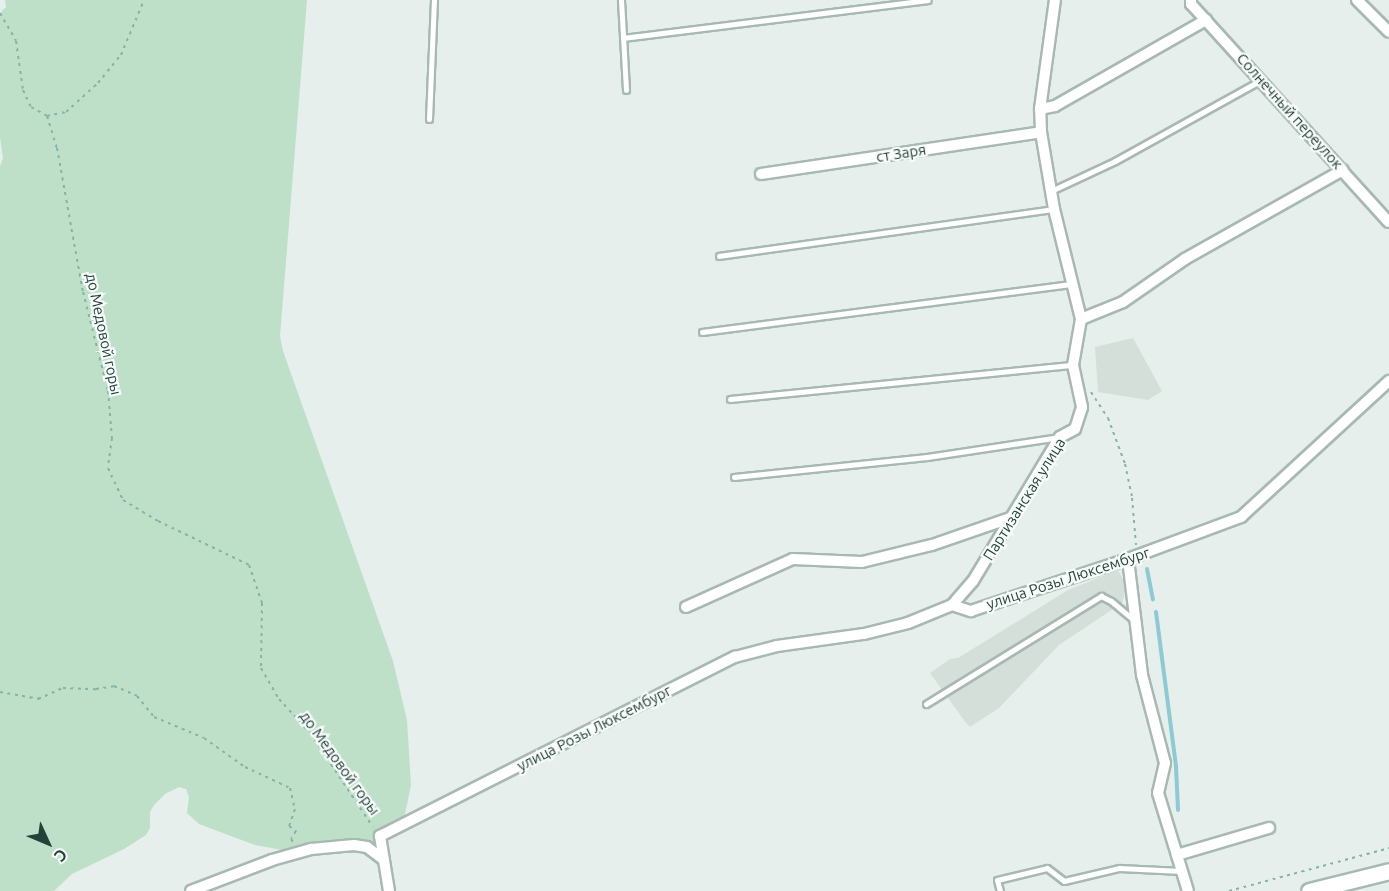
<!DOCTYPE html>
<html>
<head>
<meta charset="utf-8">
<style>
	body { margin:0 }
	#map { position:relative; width:1389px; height:891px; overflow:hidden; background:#e6efeb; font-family:Ubuntu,sans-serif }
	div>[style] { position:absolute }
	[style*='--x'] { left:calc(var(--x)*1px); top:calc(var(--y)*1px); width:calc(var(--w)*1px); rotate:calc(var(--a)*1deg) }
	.built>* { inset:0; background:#d4dfda }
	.green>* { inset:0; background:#bfe0c8 }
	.stream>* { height:4px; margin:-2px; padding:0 2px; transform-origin:2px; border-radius:2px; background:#8ec9d4 }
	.path>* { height:2px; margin-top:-1px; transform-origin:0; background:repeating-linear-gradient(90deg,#86b3a5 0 3px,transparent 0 7.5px) }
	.roads { filter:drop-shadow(2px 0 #a8b8b2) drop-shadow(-2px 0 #a8b8b2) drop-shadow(0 2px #a8b8b2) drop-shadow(0 -2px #a8b8b2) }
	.lane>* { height:5px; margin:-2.5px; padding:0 2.5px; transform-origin:2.5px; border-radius:2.5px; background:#fff }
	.street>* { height:10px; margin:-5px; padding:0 5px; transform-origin:5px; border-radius:5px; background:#fff }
	.secondary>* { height:15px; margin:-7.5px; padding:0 7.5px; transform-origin:7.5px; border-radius:7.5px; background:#fff }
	span { translate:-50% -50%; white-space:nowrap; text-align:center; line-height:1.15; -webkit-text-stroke:4.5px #f7fbf9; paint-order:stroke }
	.street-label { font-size:15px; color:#24423a }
	.north { position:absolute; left:18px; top:813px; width:60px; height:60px; -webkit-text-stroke:4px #f7fbf9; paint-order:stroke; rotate:134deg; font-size:16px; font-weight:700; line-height:24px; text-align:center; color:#24423a }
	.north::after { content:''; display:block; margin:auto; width:21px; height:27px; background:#24423a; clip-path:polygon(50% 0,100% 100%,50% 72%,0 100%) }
</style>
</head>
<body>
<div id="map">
	<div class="built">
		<i style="clip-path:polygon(1133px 338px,1162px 391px,1148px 400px,1098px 392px,1095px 347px)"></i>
		<i style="clip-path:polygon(1118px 570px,1127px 587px,1122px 603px,1059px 645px,999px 708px,970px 727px,966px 723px,930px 673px,950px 659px,958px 658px,1068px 590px)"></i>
	</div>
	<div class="green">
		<i style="clip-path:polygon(5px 0,307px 0,280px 336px,283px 351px,393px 661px,407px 720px,411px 785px,405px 814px,399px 828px,375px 848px,352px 853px,293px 852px,255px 845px,199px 824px,187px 813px,189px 797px,186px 789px,179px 787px,165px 794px,154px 805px,150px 812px,150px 828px,146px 835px,124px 849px,72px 874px,54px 891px,0 891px,0 166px,3px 158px,0 137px,0 13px,6px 7px)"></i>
	</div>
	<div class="stream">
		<i style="--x:1147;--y:569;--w:31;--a:79"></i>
		<i style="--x:1156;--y:612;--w:156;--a:82.6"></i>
		<i style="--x:1176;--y:767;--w:43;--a:87.3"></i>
	</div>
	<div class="path">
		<i style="--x:0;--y:13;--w:32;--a:60"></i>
		<i style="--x:16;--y:41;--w:49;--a:81.9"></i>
		<i style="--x:23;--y:90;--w:19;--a:65"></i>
		<i style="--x:31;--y:107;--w:18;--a:29"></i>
		<i style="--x:47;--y:116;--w:34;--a:73"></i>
		<i style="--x:57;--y:148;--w:146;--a:79.8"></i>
		<i style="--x:83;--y:292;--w:102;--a:75.8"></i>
		<i style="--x:108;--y:391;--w:47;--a:85.1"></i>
		<i style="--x:112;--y:438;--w:30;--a:98"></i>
		<i style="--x:108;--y:468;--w:35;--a:65"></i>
		<i style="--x:123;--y:500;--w:41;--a:31"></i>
		<i style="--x:158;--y:521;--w:101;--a:25.8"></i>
		<i style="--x:249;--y:565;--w:40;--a:71.1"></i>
		<i style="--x:262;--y:603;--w:65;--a:90.9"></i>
		<i style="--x:261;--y:668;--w:36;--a:60"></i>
		<i style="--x:279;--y:699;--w:46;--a:47.6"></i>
		<i style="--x:310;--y:733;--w:113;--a:56.2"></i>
		<i style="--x:47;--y:116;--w:19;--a:-12"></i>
		<i style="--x:66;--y:112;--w:43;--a:-42.2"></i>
		<i style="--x:98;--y:83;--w:36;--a:-51"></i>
		<i style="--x:121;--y:55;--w:60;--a:-67.3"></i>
		<i style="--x:1091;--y:392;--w:31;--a:57"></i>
		<i style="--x:1108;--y:418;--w:49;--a:69.7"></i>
		<i style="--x:1125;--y:464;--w:35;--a:78"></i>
		<i style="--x:1132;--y:498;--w:47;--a:85.1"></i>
		<i style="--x:0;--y:692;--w:39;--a:10"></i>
		<i style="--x:38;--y:699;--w:27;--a:-24"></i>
		<i style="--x:63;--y:688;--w:33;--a:2"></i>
		<i style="--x:96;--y:689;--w:18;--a:-9"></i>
		<i style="--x:114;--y:686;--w:25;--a:23"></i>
		<i style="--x:137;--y:696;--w:27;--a:51"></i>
		<i style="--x:154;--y:717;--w:54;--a:22.8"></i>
		<i style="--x:204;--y:738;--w:50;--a:35.3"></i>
		<i style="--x:245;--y:767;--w:50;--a:25"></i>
		<i style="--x:290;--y:788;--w:22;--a:77"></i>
		<i style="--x:295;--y:809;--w:18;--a:109"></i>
		<i style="--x:289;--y:826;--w:9;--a:36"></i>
		<i style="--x:296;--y:831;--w:9;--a:122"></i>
		<i style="--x:291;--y:839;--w:4;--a:56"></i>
		<i style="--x:1229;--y:891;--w:166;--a:-15"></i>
	</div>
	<div class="roads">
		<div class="lane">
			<i style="--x:621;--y:0;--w:90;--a:86.8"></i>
			<i style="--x:623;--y:38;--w:307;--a:-7.1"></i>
			<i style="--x:429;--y:119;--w:119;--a:-87.6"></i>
			<i style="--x:1053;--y:190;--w:68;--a:-25.1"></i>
			<i style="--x:1115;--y:161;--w:167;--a:-29"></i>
			<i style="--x:719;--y:256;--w:338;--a:-8"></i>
			<i style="--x:702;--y:332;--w:372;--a:-7.4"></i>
			<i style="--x:730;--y:399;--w:345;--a:-5.7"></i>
			<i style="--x:734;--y:477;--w:194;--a:-5.9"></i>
			<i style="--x:927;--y:457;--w:134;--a:-8.6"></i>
			<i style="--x:926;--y:704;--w:206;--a:-31.7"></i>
			<i style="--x:1101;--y:596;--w:11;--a:27"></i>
			<i style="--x:1111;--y:601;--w:31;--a:40"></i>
			<i style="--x:1000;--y:891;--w:11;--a:-105"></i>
			<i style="--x:997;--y:880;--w:51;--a:-13.5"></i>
			<i style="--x:1047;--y:868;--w:21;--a:37"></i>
			<i style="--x:1064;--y:881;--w:57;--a:-13.3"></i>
			<i style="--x:1119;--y:868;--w:63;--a:2.7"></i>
		</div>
		<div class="street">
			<i style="--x:1191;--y:0;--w:4;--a:90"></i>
			<i style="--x:1191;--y:4;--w:294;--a:47.8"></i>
			<i style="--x:1357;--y:0;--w:45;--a:45"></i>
			<i style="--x:1040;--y:109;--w:15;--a:-11"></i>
			<i style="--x:1055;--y:106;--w:174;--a:-29.7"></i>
			<i style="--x:761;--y:174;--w:283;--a:-8.5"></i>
			<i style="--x:1081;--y:319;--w:45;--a:-22"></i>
			<i style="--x:1123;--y:302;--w:75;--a:-34.7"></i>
			<i style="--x:1185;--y:259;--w:181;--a:-29.4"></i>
			<i style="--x:1128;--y:559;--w:117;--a:83.1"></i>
			<i style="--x:1142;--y:675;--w:91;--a:75.4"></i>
			<i style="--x:1165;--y:763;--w:31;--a:103"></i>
			<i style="--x:1158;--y:793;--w:102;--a:73"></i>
			<i style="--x:952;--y:605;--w:32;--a:-49"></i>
			<i style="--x:973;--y:581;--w:168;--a:-58.9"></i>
			<i style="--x:1060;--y:437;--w:17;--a:-28"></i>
			<i style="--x:1075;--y:429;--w:23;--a:-72"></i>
			<i style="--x:1082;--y:407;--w:43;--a:-102.1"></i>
			<i style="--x:1073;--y:365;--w:47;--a:-80.1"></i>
			<i style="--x:1081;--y:319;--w:113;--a:-103.8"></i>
			<i style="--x:1054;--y:209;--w:78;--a:-99.6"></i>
			<i style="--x:1041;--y:132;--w:23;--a:-92"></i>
			<i style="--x:1040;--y:109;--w:110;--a:-82.2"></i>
			<i style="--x:686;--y:607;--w:117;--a:-24.2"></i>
			<i style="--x:793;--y:559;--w:69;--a:2.5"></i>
			<i style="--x:862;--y:562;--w:72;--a:-13.7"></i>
			<i style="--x:932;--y:545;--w:83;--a:-19.1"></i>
			<i style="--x:1177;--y:855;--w:96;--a:-16.4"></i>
			<i style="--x:191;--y:891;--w:87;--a:-20.9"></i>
			<i style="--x:272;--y:860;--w:41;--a:-15.8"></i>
			<i style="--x:311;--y:849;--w:43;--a:-5.3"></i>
			<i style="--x:354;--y:845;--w:13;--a:9"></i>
			<i style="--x:367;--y:847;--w:21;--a:37"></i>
			<i style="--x:389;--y:891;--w:56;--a:-99.3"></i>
			<i style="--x:380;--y:836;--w:398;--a:-26.8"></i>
			<i style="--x:735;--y:657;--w:43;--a:-14.7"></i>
			<i style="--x:777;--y:646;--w:88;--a:-7.9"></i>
			<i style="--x:864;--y:634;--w:45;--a:-14"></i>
			<i style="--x:908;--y:623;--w:48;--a:-22.2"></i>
			<i style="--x:952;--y:605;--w:20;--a:18"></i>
			<i style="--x:971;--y:611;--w:165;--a:-18.3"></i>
			<i style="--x:1128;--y:559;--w:121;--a:-20.4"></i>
			<i style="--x:1241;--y:517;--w:201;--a:-42.6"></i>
		</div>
		<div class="secondary">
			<i style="--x:1309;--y:891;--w:82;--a:-14"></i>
		</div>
	</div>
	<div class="street-label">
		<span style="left:1290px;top:111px;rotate:48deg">Солнечный переулок</span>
		<span style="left:901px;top:153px;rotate:-9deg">ст Заря</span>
		<span style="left:104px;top:334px;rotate:78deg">до Медовой горы</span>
		<span style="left:1024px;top:499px;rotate:-58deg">Партизанская улица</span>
		<span style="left:1068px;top:578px;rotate:-18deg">улица Розы Люксембург</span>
		<span style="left:594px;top:728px;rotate:-27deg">улица Розы Люксембург</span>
		<span style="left:340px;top:763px;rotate:54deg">до Медовой горы</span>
	</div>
	<div class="north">С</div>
</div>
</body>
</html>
